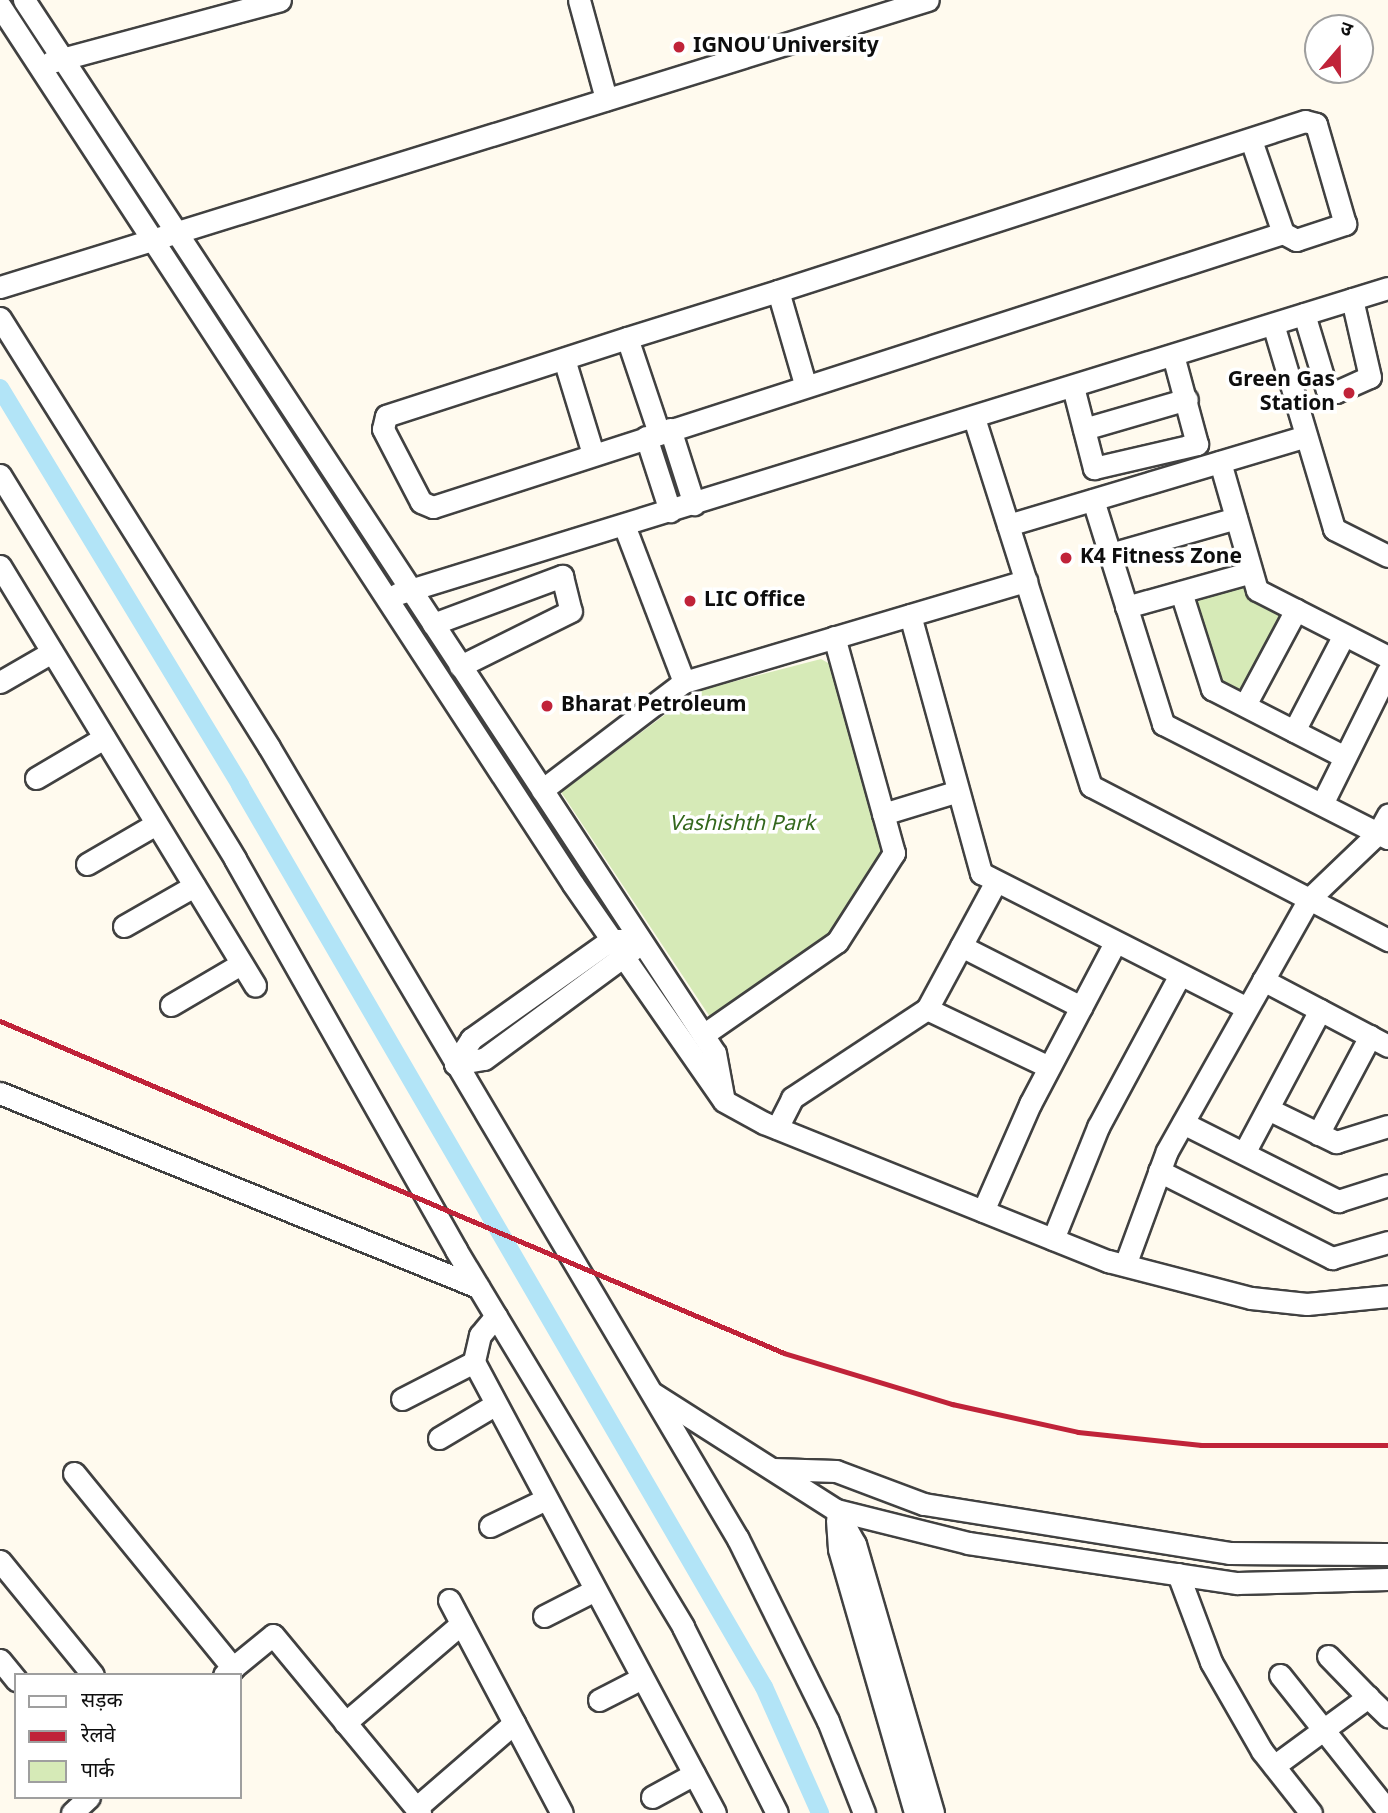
<!DOCTYPE html>
<html>
<head>
<meta charset="utf-8">
<style>
	body { margin:0 }
	#map { position:relative; width:1388px; height:1813px; overflow:hidden; background:#fffaee; font-family:Georgia,"Noto Sans Devanagari",serif }
	div>[style] { position:absolute }
	[style*='--x'] { left:calc(var(--x)*1px); top:calc(var(--y)*1px); width:calc(var(--w)*1px); rotate:calc(var(--a)*1deg) }
	.green>* { inset:0; background:#d6eab7 }
	.canal>* { height:18px; margin:-9px; padding:0 9px; transform-origin:9px; border-radius:9px; background:#b2e4f7 }
	.roads { filter:drop-shadow(2px 0 #414141) drop-shadow(-2px 0 #414141) drop-shadow(0 2px #414141) drop-shadow(0 -2px #414141) }
	.minor>* { height:21px; margin:-10.5px; padding:0 10.5px; transform-origin:10.5px; border-radius:10.5px; background:#fff }
	.rail>* { height:5px; margin:-2.5px; padding:0 2.5px; transform-origin:2.5px; border-radius:2.5px; background:#c02339 }
	.dots>* { width:19px; height:19px; translate:-50% -50%; box-sizing:border-box; border:4px solid #fff; border-radius:50% }
	span { translate:-50% -50%; white-space:nowrap; text-align:center; line-height:1.15; -webkit-text-stroke:7px #fff; paint-order:stroke }
	.poi-label { font-size:21px; color:#0e0e0e; font-weight:700 }
	.left { translate:0 -50%; text-align:left }
	.right { translate:-100% -50%; text-align:right }
	.park-label { font-size:21px; color:#33671c; font-style:italic }
	.legend { position:absolute; left:14px; top:1673px; width:228px; height:126px; box-sizing:border-box; background:#fff; border:2px solid #9f9f9f; margin:0; padding:9px 12px; list-style:none; font-size:21px; color:#0e0e0e }
	.legend li { display:flex; align-items:center; gap:14px; height:35px }
	.legend b { width:35px; border:2px solid #9f9f9f }
	.north { position:absolute; left:1304px; top:14px; width:70px; height:70px; box-sizing:border-box; background:#fff; border:2px solid #9f9f9f; border-radius:50%; rotate:20deg; font-size:19px; font-weight:700; line-height:28px; text-align:center; color:#0e0e0e }
	.north::after { content:''; display:block; margin:auto; width:24px; height:32px; background:#c02339; clip-path:polygon(50% 0,100% 100%,50% 72%,0 100%) }
</style>
</head>
<body>
<div id="map">
	<div class="green">
		<i style="clip-path:polygon(1245px 582px,1286px 614px,1242px 695px,1218px 680px,1190px 598px)"></i>
		<i style="clip-path:polygon(821px 659px,837px 668px,886px 845px,840px 925px,710px 1017px,561px 792px,697px 691px)"></i>
	</div>
	<div class="canal">
		<i style="--x:0;--y:388;--w:464;--a:58.8"></i>
		<i style="--x:240;--y:785;--w:1043;--a:59.85"></i>
		<i style="--x:764;--y:1687;--w:138;--a:66"></i>
	</div>
	<div class="roads">
		<div class="minor">
			<i style="--x:24;--y:0;--w:1259;--a:56.73"></i>
			<i style="--x:715;--y:1053;--w:44;--a:79.5"></i>
			<i style="--x:579;--y:0;--w:103;--a:74.7"></i>
			<i style="--x:0;--y:6;--w:1048;--a:56.87"></i>
			<i style="--x:573;--y:884;--w:264;--a:55.2"></i>
			<i style="--x:724;--y:1101;--w:46;--a:28.8"></i>
			<i style="--x:764;--y:1123;--w:371;--a:21.9"></i>
			<i style="--x:1108;--y:1261;--w:148;--a:14.5"></i>
			<i style="--x:1251;--y:1298;--w:56;--a:6.1"></i>
			<i style="--x:1307;--y:1304;--w:81;--a:-5.6"></i>
			<i style="--x:51;--y:62;--w:237;--a:-15.1"></i>
			<i style="--x:1251;--y:140;--w:98;--a:71"></i>
			<i style="--x:0;--y:287;--w:971;--a:-17.19"></i>
			<i style="--x:1304;--y:314;--w:79;--a:73.2"></i>
			<i style="--x:1327;--y:390;--w:9;--a:13"></i>
			<i style="--x:1336;--y:392;--w:37;--a:-24"></i>
			<i style="--x:1370;--y:377;--w:80;--a:-103"></i>
			<i style="--x:0;--y:318;--w:506;--a:57.91"></i>
			<i style="--x:269;--y:747;--w:920;--a:59.37"></i>
			<i style="--x:738;--y:1539;--w:203;--a:63.7"></i>
			<i style="--x:828;--y:1721;--w:99;--a:68.6"></i>
			<i style="--x:1273;--y:324;--w:214;--a:73.4"></i>
			<i style="--x:1334;--y:529;--w:60;--a:26.6"></i>
			<i style="--x:627;--y:338;--w:253;--a:162.1"></i>
			<i style="--x:386;--y:416;--w:13;--a:103"></i>
			<i style="--x:383;--y:429;--w:82;--a:62.5"></i>
			<i style="--x:421;--y:502;--w:13;--a:23"></i>
			<i style="--x:433;--y:507;--w:893;--a:-17.87"></i>
			<i style="--x:1283;--y:233;--w:15;--a:28"></i>
			<i style="--x:1296;--y:240;--w:52;--a:-18.1"></i>
			<i style="--x:1345;--y:224;--w:104;--a:-106.2"></i>
			<i style="--x:1316;--y:124;--w:11;--a:-165"></i>
			<i style="--x:1305;--y:121;--w:554;--a:162.12"></i>
			<i style="--x:778;--y:291;--w:97;--a:73.8"></i>
			<i style="--x:564;--y:359;--w:99;--a:73"></i>
			<i style="--x:1073;--y:387;--w:84;--a:75.5"></i>
			<i style="--x:1094;--y:468;--w:106;--a:-13.1"></i>
			<i style="--x:1197;--y:444;--w:92;--a:-105.1"></i>
			<i style="--x:974;--y:418;--w:386;--a:72.4"></i>
			<i style="--x:1091;--y:786;--w:335;--a:27.4"></i>
			<i style="--x:670;--y:429;--w:79;--a:72.3"></i>
			<i style="--x:1084;--y:429;--w:107;--a:-16.2"></i>
			<i style="--x:659;--y:433;--w:100;--a:-108.6"></i>
			<i style="--x:627;--y:338;--w:158;--a:-17.3"></i>
			<i style="--x:646;--y:437;--w:78;--a:72"></i>
			<i style="--x:1220;--y:462;--w:133;--a:73.9"></i>
			<i style="--x:1257;--y:590;--w:147;--a:27.1"></i>
			<i style="--x:0;--y:475;--w:450;--a:58.5"></i>
			<i style="--x:235;--y:859;--w:449;--a:60.5"></i>
			<i style="--x:456;--y:1250;--w:440;--a:58.9"></i>
			<i style="--x:683;--y:1627;--w:208;--a:63.2"></i>
			<i style="--x:1093;--y:500;--w:235;--a:72.6"></i>
			<i style="--x:1163;--y:724;--w:252;--a:26.9"></i>
			<i style="--x:624;--y:525;--w:168;--a:69.1"></i>
			<i style="--x:1008;--y:525;--w:311;--a:-16.6"></i>
			<i style="--x:1110;--y:554;--w:131;--a:-15.9"></i>
			<i style="--x:0;--y:566;--w:491;--a:58.7"></i>
			<i style="--x:1181;--y:592;--w:102;--a:72.3"></i>
			<i style="--x:1212;--y:689;--w:149;--a:27.1"></i>
			<i style="--x:397;--y:594;--w:1037;--a:-17.16"></i>
			<i style="--x:1126;--y:607;--w:130;--a:-15.6"></i>
			<i style="--x:910;--y:615;--w:268;--a:74.6"></i>
			<i style="--x:981;--y:873;--w:298;--a:26.9"></i>
			<i style="--x:433;--y:624;--w:138;--a:-20.4"></i>
			<i style="--x:562;--y:576;--w:36;--a:76"></i>
			<i style="--x:571;--y:611;--w:124;--a:153.6"></i>
			<i style="--x:0;--y:682;--w:60;--a:-30"></i>
			<i style="--x:1245;--y:705;--w:108;--a:-61.8"></i>
			<i style="--x:1294;--y:731;--w:108;--a:-62.5"></i>
			<i style="--x:36;--y:778;--w:79;--a:-30.5"></i>
			<i style="--x:542;--y:790;--w:178;--a:-37.3"></i>
			<i style="--x:684;--y:682;--w:357;--a:-16.5"></i>
			<i style="--x:1322;--y:804;--w:148;--a:-63.6"></i>
			<i style="--x:883;--y:814;--w:78;--a:-17"></i>
			<i style="--x:87;--y:864;--w:80;--a:-30.1"></i>
			<i style="--x:124;--y:926;--w:81;--a:-29.7"></i>
			<i style="--x:961;--y:946;--w:135;--a:26.9"></i>
			<i style="--x:1263;--y:980;--w:141;--a:27.8"></i>
			<i style="--x:171;--y:1005;--w:81;--a:-30.4"></i>
			<i style="--x:927;--y:1009;--w:135;--a:25.4"></i>
			<i style="--x:703;--y:1035;--w:163;--a:-34.8"></i>
			<i style="--x:837;--y:942;--w:106;--a:-57.4"></i>
			<i style="--x:894;--y:853;--w:224;--a:-105.5"></i>
			<i style="--x:455;--y:1064;--w:30;--a:-57"></i>
			<i style="--x:471;--y:1039;--w:171;--a:-35.3"></i>
			<i style="--x:611;--y:940;--w:11;--a:0"></i>
			<i style="--x:455;--y:1064;--w:29;--a:-10"></i>
			<i style="--x:484;--y:1059;--w:185;--a:-36.4"></i>
			<i style="--x:0;--y:1093;--w:516;--a:22.09"></i>
			<i style="--x:1268;--y:1109;--w:76;--a:25.9"></i>
			<i style="--x:1336;--y:1142;--w:54;--a:-17.1"></i>
			<i style="--x:1183;--y:1123;--w:174;--a:26.7"></i>
			<i style="--x:1338;--y:1201;--w:52;--a:-17.7"></i>
			<i style="--x:777;--y:1128;--w:34;--a:-63"></i>
			<i style="--x:792;--y:1098;--w:162;--a:-33.4"></i>
			<i style="--x:927;--y:1009;--w:143;--a:-61.6"></i>
			<i style="--x:1318;--y:1134;--w:111;--a:-62"></i>
			<i style="--x:1244;--y:1153;--w:162;--a:-62"></i>
			<i style="--x:1159;--y:1171;--w:194;--a:26.7"></i>
			<i style="--x:1332;--y:1258;--w:58;--a:-15.9"></i>
			<i style="--x:983;--y:1211;--w:117;--a:-66.3"></i>
			<i style="--x:1030;--y:1104;--w:182;--a:-62.2"></i>
			<i style="--x:1053;--y:1239;--w:121;--a:-68.1"></i>
			<i style="--x:1098;--y:1127;--w:173;--a:-61.7"></i>
			<i style="--x:1125;--y:1265;--w:121;--a:-69.8"></i>
			<i style="--x:1167;--y:1151;--w:289;--a:-60.6"></i>
			<i style="--x:1309;--y:899;--w:95;--a:-43.7"></i>
			<i style="--x:1378;--y:833;--w:21;--a:-61"></i>
			<i style="--x:496;--y:1316;--w:25;--a:130"></i>
			<i style="--x:480;--y:1335;--w:28;--a:103"></i>
			<i style="--x:474;--y:1362;--w:511;--a:61.88"></i>
			<i style="--x:654;--y:1394;--w:216;--a:32.5"></i>
			<i style="--x:836;--y:1510;--w:136;--a:14"></i>
			<i style="--x:968;--y:1543;--w:272;--a:8.5"></i>
			<i style="--x:1237;--y:1583;--w:151;--a:-1.5"></i>
			<i style="--x:402;--y:1399;--w:81;--a:-27.2"></i>
			<i style="--x:439;--y:1438;--w:66;--a:-30.8"></i>
			<i style="--x:773;--y:1469;--w:63;--a:1.8"></i>
			<i style="--x:836;--y:1471;--w:94;--a:20.6"></i>
			<i style="--x:924;--y:1504;--w:309;--a:9.1"></i>
			<i style="--x:1229;--y:1553;--w:159;--a:0.4"></i>
			<i style="--x:74;--y:1473;--w:252;--a:50.8"></i>
			<i style="--x:836;--y:1510;--w:39;--a:61"></i>
			<i style="--x:855;--y:1544;--w:280;--a:73.8"></i>
			<i style="--x:837;--y:1520;--w:29;--a:86"></i>
			<i style="--x:839;--y:1549;--w:275;--a:73.9"></i>
			<i style="--x:490;--y:1526;--w:62;--a:-25.7"></i>
			<i style="--x:0;--y:1561;--w:147;--a:50.8"></i>
			<i style="--x:1178;--y:1574;--w:94;--a:69.4"></i>
			<i style="--x:1211;--y:1662;--w:103;--a:60.2"></i>
			<i style="--x:1262;--y:1751;--w:79;--a:51.7"></i>
			<i style="--x:449;--y:1600;--w:241;--a:62.1"></i>
			<i style="--x:544;--y:1616;--w:57;--a:-27"></i>
			<i style="--x:1328;--y:1656;--w:57;--a:45.7"></i>
			<i style="--x:0;--y:1660;--w:26;--a:51"></i>
			<i style="--x:224;--y:1675;--w:63;--a:-39.2"></i>
			<i style="--x:273;--y:1635;--w:231;--a:50.4"></i>
			<i style="--x:1280;--y:1675;--w:174;--a:51.5"></i>
			<i style="--x:599;--y:1700;--w:48;--a:-27.1"></i>
			<i style="--x:345;--y:1723;--w:153;--a:-40.5"></i>
			<i style="--x:1274;--y:1766;--w:117;--a:-36.3"></i>
			<i style="--x:1368;--y:1697;--w:28;--a:44"></i>
			<i style="--x:652;--y:1797;--w:48;--a:-28.7"></i>
			<i style="--x:416;--y:1808;--w:130;--a:-40.9"></i>
			<i style="--x:72;--y:1813;--w:23;--a:-43"></i>
		</div>
	</div>
	<div class="rail">
		<i style="--x:0;--y:1021;--w:851;--a:22.95"></i>
		<i style="--x:784;--y:1353;--w:176;--a:16.9"></i>
		<i style="--x:952;--y:1404;--w:129;--a:12.5"></i>
		<i style="--x:1078;--y:1432;--w:124;--a:6"></i>
		<i style="--x:1201;--y:1445;--w:187;--a:0"></i>
	</div>
	<div class="dots">
		<i style="left:679px;top:47px;background:#c02339"></i>
		<i style="left:1349px;top:393px;background:#c02339"></i>
		<i style="left:1066px;top:558px;background:#c02339"></i>
		<i style="left:690px;top:601px;background:#c02339"></i>
		<i style="left:547px;top:706px;background:#c02339"></i>
	</div>
	<div class="poi-label">
		<span class="left" style="left:693px;top:47px">IGNOU University</span>
		<span class="right" style="left:1335px;top:393px">Green Gas<br>Station</span>
		<span class="left" style="left:1080px;top:558px">K4 Fitness Zone</span>
		<span class="left" style="left:704px;top:601px">LIC Office</span>
		<span class="left" style="left:561px;top:706px">Bharat Petroleum</span>
	</div>
	<div class="park-label">
		<span style="left:742px;top:825px">Vashishth Park</span>
	</div>
	<ul class="legend">
	<li><b style="height:9px;background:#fff"></b>सड़क</li>
	<li><b style="height:9px;background:#c02339"></b>रेलवे</li>
	<li><b style="height:19px;background:#d6eab7"></b>पार्क</li>
	</ul>
	<div class="north">उ</div>
</div>
</body>
</html>
